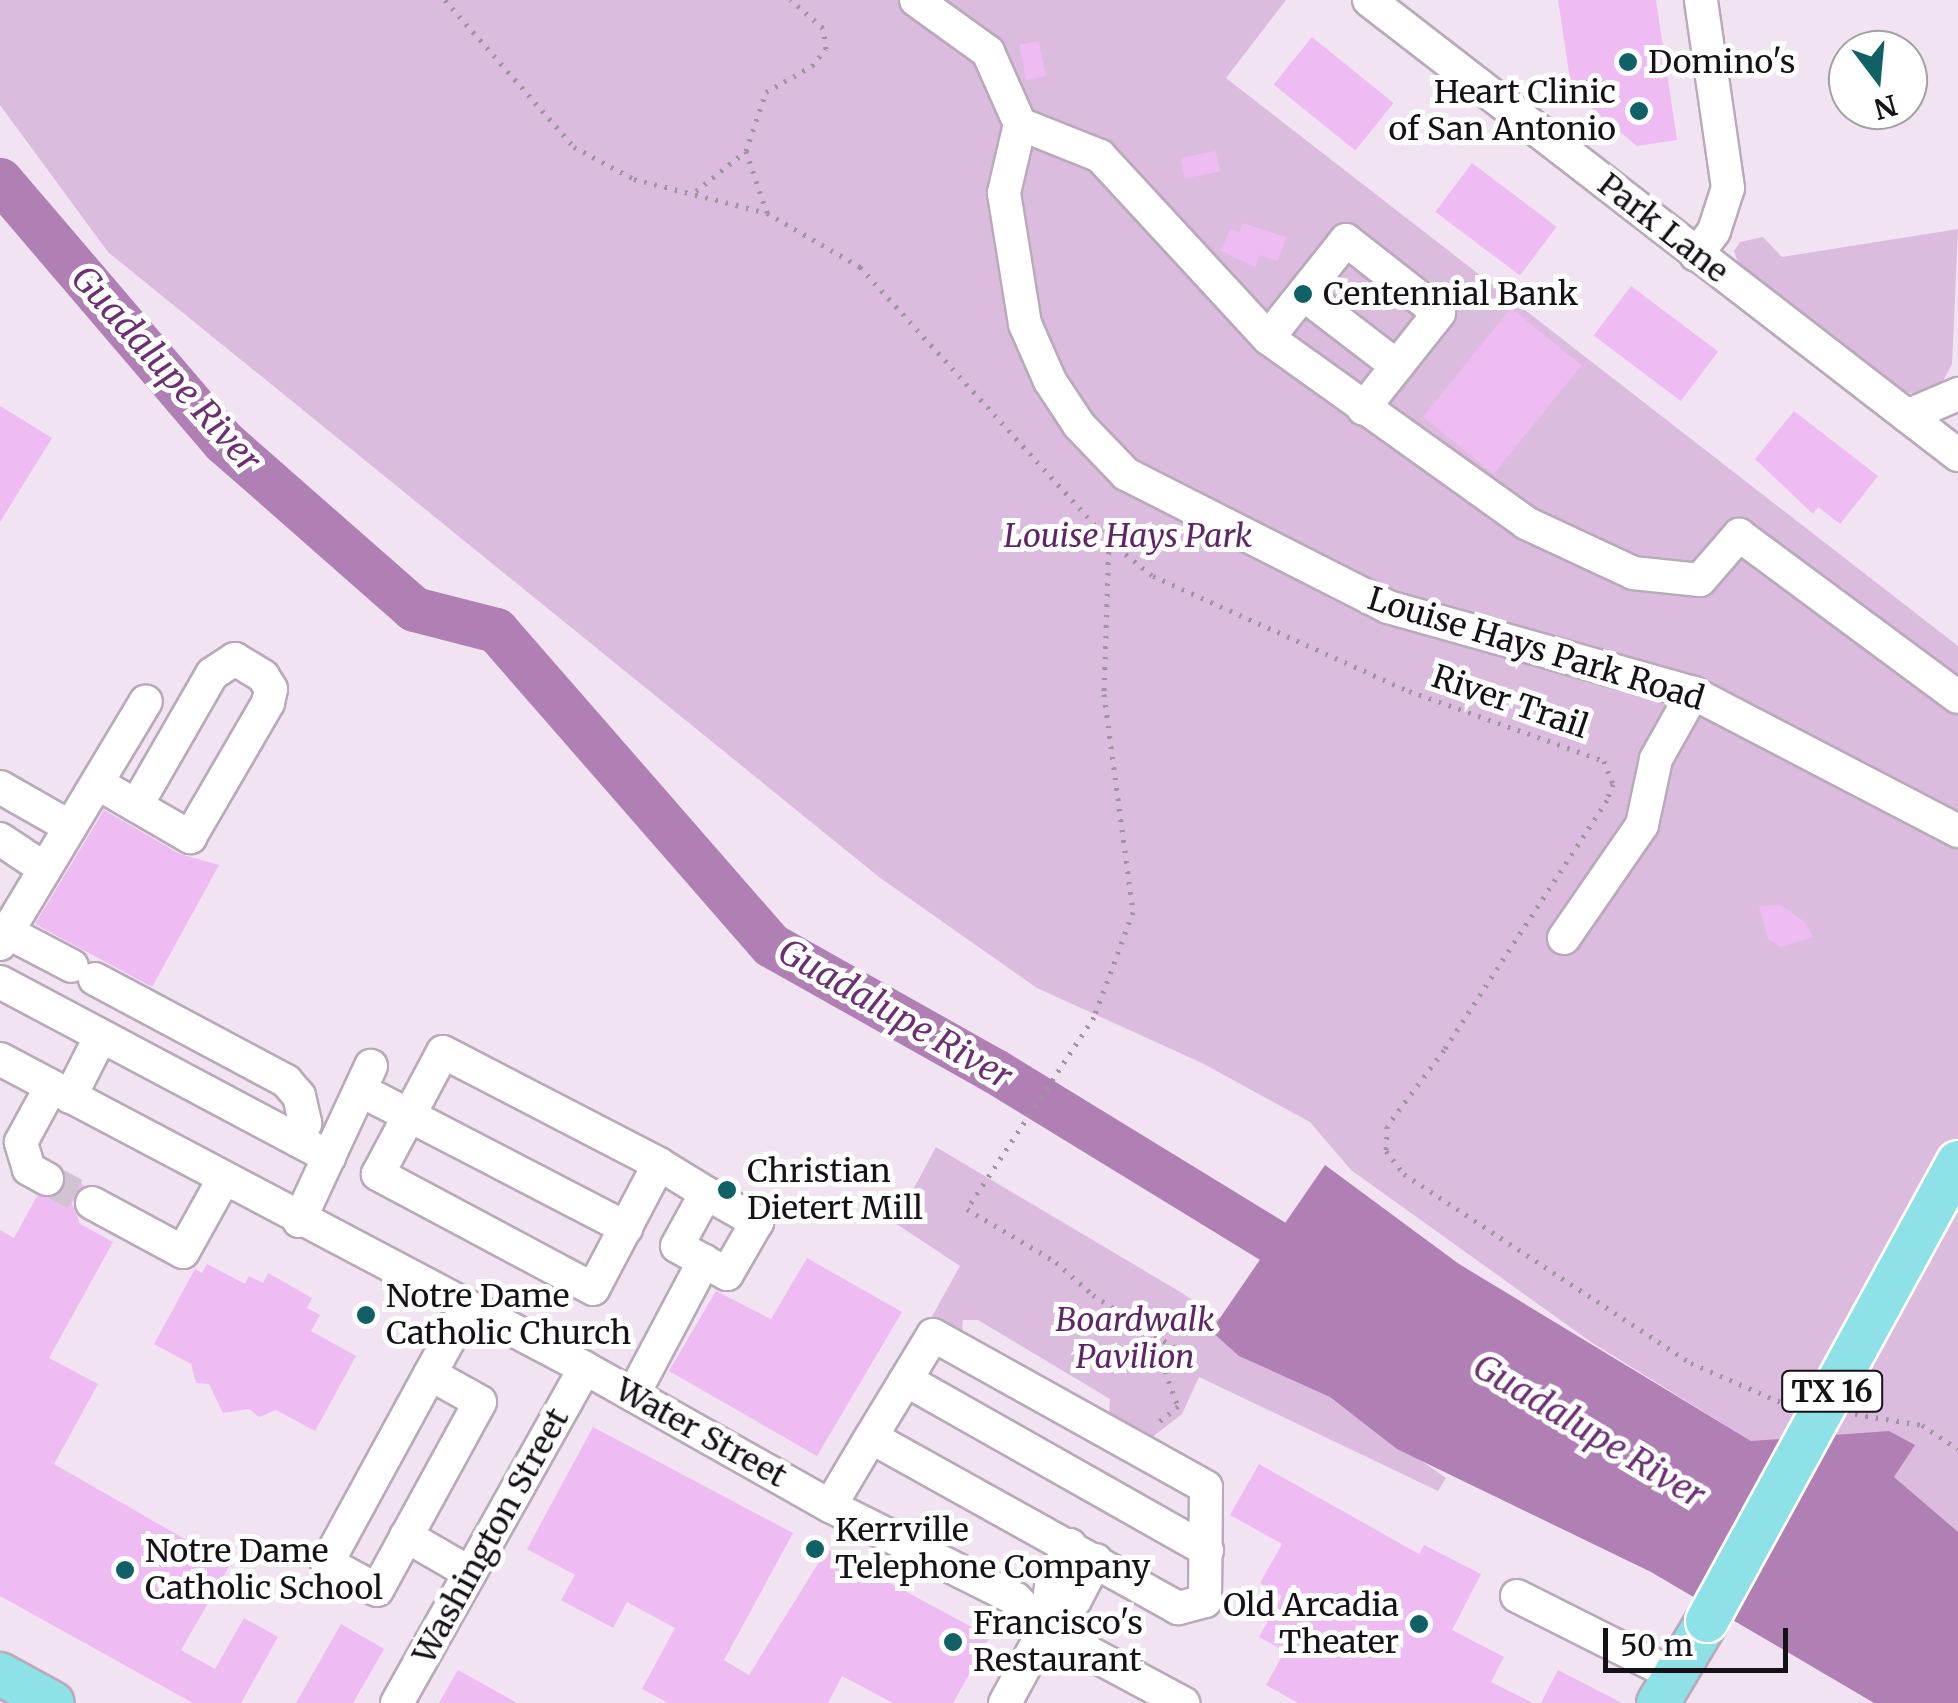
<!DOCTYPE html>
<html>
<head>
<meta charset="utf-8">
<style>
	body { margin:0 }
	#map { position:relative; width:1958px; height:1703px; overflow:hidden; background:#f2e3f3; font-family:Merriweather,serif }
	div>[style] { position:absolute }
	[style*='--x'] { left:calc(var(--x)*1px); top:calc(var(--y)*1px); width:calc(var(--w)*1px); rotate:calc(var(--a)*1deg) }
	.green>* { inset:0; background:#dbbbde }
	.water>* { inset:0; background:#b080b4 }
	.river>* { height:45px; margin:-22.5px; padding:0 22.5px; transform-origin:22.5px; border-radius:22.5px; background:#b080b4 }
	.building>* { inset:0; background:#eebbf2; transform-origin:0 0 }
	.minor-tunnel>* { height:32px; margin-top:-16px; transform-origin:0; background:repeating-linear-gradient(90deg,#d1c4d2 0 32px,transparent 0 48px) }
	.path>* { height:5px; margin-top:-2.5px; transform-origin:0; background:repeating-linear-gradient(90deg,#9f94a0 0 2.5px,transparent 0 10.5px) }
	.roads { filter:drop-shadow(2px 0 #b9aaba) drop-shadow(-2px 0 #b9aaba) drop-shadow(0 2px #b9aaba) drop-shadow(0 -2px #b9aaba) }
	.minor>* { height:32px; margin:-16px; padding:0 16px; transform-origin:16px; border-radius:16px; background:#fff }
	.major>* { height:42px; margin:-21px; padding:0 21px; transform-origin:21px; border-radius:21px; background:#8ee1e6 }
	.bridges { filter:drop-shadow(2px 0 #fff) drop-shadow(-2px 0 #fff) drop-shadow(0 2px #fff) drop-shadow(0 -2px #fff) }
	.major-bridge>* { height:42px; margin:-21px; padding:0 21px; transform-origin:21px; border-radius:21px; background:#8ee1e6 }
	.dots>* { width:28px; height:28px; translate:-50% -50%; box-sizing:border-box; border:5px solid #fff; border-radius:50% }
	span { translate:-50% -50%; white-space:nowrap; text-align:center; line-height:1.15; -webkit-text-stroke:10px #fff; paint-order:stroke }
	.shield-label span { padding:2px 8px; background:#fff; border:2px solid; border-radius:8px; -webkit-text-stroke-width:0 }
	.shield-label { font-size:30px; color:#161117; font-weight:700 }
	.poi-label { font-size:32px; color:#161117 }
	.left { translate:0 -50%; text-align:left }
	.right { translate:-100% -50%; text-align:right }
	.street-label { font-size:32px; color:#161117 }
	.park-label { font-size:32px; color:#5f2566; font-style:italic }
	.water-label { font-size:35px; color:#6b3071; font-style:italic }
	.north { position:absolute; left:1828px; top:30px; width:100px; height:100px; box-sizing:border-box; background:#fff; border:2px solid #a2a0a2; border-radius:50%; rotate:164deg; font-size:28px; font-weight:700; line-height:40px; text-align:center; color:#161117 }
	.north::after { content:''; display:block; margin:auto; width:35px; height:45px; background:#106165; clip-path:polygon(50% 0,100% 100%,50% 72%,0 100%) }
	.scale { position:absolute; left:1603px; top:1628px; width:185px; height:45px; box-sizing:border-box; border:5px solid #161117; border-top:0; padding-left:12px; font-size:30px; line-height:35px; white-space:nowrap; color:#161117; -webkit-text-stroke:8px #fff; paint-order:stroke }
</style>
</head>
<body>
<div id="map">
	<div class="green">
		<i style="clip-path:polygon(0 0,1286px 0,1226px 78px,1958px 646px,1958px 1569px,1591px 1342px,1351px 1170px,1310px 1122px,1202px 1063px,1037px 988px,879px 877px,108px 252px,0 105px)"></i>
		<i style="clip-path:polygon(1958px 229px,1952px 364px,1942px 383px,1916px 394px,1894px 390px,1740px 268px,1734px 251px,1740px 242px,1763px 237px,1782px 257px)"></i>
		<i style="clip-path:polygon(936px 1147px,1182px 1293px,1446px 1478px,1438px 1491px,1199px 1377px,1182px 1414px,1151px 1438px,1109px 1417px,1110px 1399px,978px 1320px,963px 1320px,962px 1334px,915px 1347px,960px 1266px,895px 1223px)"></i>
	</div>
	<div class="water">
		<i style="clip-path:polygon(1325px 1165px,1459px 1264px,1751px 1441px,1889px 1431px,1915px 1445px,1894px 1477px,1958px 1532px,1958px 1703px,1874px 1703px,1651px 1572px,1397px 1449px,1330px 1397px,1239px 1356px,1211px 1331px)"></i>
	</div>
	<div class="river">
		<i style="--x:0;--y:180;--w:345;--a:49.5"></i>
		<i style="--x:224;--y:442;--w:253;--a:41.3"></i>
		<i style="--x:414;--y:609;--w:85;--a:14.4"></i>
		<i style="--x:496;--y:630;--w:418;--a:48.9"></i>
		<i style="--x:771;--y:945;--w:257;--a:29.4"></i>
		<i style="--x:995;--y:1071;--w:385;--a:31.5"></i>
	</div>
	<div class="building">
		<i style="clip-path:polygon(1558px 0,1656px 0,1677px 140px,1637px 146px,1572px 92px)"></i>
		<i style="left:1312px;top:37px;width:105px;height:61px;rotate:39deg"></i>
		<i style="left:1039px;top:41px;width:36px;height:20px;rotate:79deg"></i>
		<i style="left:1216px;top:151px;width:21px;height:36px;rotate:79deg"></i>
		<i style="left:1472px;top:163px;width:106px;height:61px;rotate:37deg"></i>
		<i style="clip-path:polygon(1243px 223px,1286px 237px,1278px 261px,1260px 255px,1255px 267px,1221px 251px,1230px 229px,1239px 232px)"></i>
		<i style="left:1631px;top:286px;width:109px;height:62px;rotate:37deg"></i>
		<i style="left:1511px;top:308px;width:91px;height:140px;rotate:39deg"></i>
		<i style="clip-path:polygon(0 406px,52px 438px,0 522px)"></i>
		<i style="clip-path:polygon(1794px 411px,1878px 476px,1840px 524px,1818px 507px,1813px 514px,1755px 459px)"></i>
		<i style="clip-path:polygon(104px 810px,180px 854px,219px 865px,152px 987px,35px 924px)"></i>
		<i style="clip-path:polygon(1781px 905px,1805px 922px,1813px 937px,1781px 947px,1768px 939px,1759px 906px)"></i>
		<i style="clip-path:polygon(66px 1175px,84px 1185px,72px 1203px,80px 1224px,113px 1242px,49px 1358px,98px 1384px,54px 1464px,230px 1565px,181px 1650px,215px 1669px,244px 1618px,278px 1637px,241px 1703px,193px 1703px,0 1596px,0 1230px,14px 1238px,37px 1196px,58px 1196px)"></i>
		<i style="clip-path:polygon(807px 1258px,902px 1312px,817px 1456px,669px 1371px,716px 1291px,771px 1319px)"></i>
		<i style="clip-path:polygon(207px 1264px,245px 1284px,249px 1276px,263px 1283px,268px 1273px,312px 1298px,307px 1308px,320px 1315px,311px 1331px,356px 1356px,315px 1431px,276px 1410px,259px 1417px,249px 1409px,223px 1413px,209px 1384px,196px 1383px,191px 1364px,154px 1344px,195px 1269px,202px 1273px)"></i>
		<i style="clip-path:polygon(593px 1427px,793px 1533px,724px 1660px,749px 1675px,827px 1549px,990px 1637px,953px 1703px,893px 1703px,842px 1676px,828px 1703px,668px 1703px,642px 1689px,675px 1628px,627px 1602px,613px 1628px,561px 1600px,575px 1575px,527px 1549px)"></i>
		<i style="clip-path:polygon(1259px 1464px,1419px 1554px,1424px 1545px,1481px 1574px,1452px 1630px,1504px 1657px,1491px 1682px,1533px 1703px,1298px 1703px,1266px 1685px,1285px 1651px,1259px 1637px,1282px 1596px,1260px 1583px,1282px 1544px,1230px 1515px)"></i>
		<i style="clip-path:polygon(341px 1624px,384px 1649px,353px 1703px,296px 1703px)"></i>
		<i style="clip-path:polygon(458px 1670px,517px 1703px,439px 1703px)"></i>
		<i style="clip-path:polygon(1558px 1670px,1622px 1703px,1541px 1703px)"></i>
	</div>
	<div class="minor-tunnel">
		<i style="--x:47;--y:1179;--w:51;--a:28.1"></i>
	</div>
	<div class="path">
		<i style="--x:445;--y:0;--w:196;--a:48.7"></i>
		<i style="--x:574;--y:147;--w:68;--a:28.1"></i>
		<i style="--x:634;--y:179;--w:137;--a:14.3"></i>
		<i style="--x:767;--y:213;--w:108;--a:30.1"></i>
		<i style="--x:860;--y:267;--w:370;--a:47.7"></i>
		<i style="--x:1109;--y:541;--w:56;--a:38.5"></i>
		<i style="--x:1153;--y:576;--w:281;--a:24.2"></i>
		<i style="--x:1409;--y:691;--w:207;--a:19.7"></i>
		<i style="--x:1604;--y:761;--w:25;--a:69"></i>
		<i style="--x:1613;--y:784;--w:17;--a:111"></i>
		<i style="--x:1607;--y:800;--w:298;--a:123.1"></i>
		<i style="--x:1444;--y:1050;--w:95;--a:126.9"></i>
		<i style="--x:1387;--y:1126;--w:25;--a:92"></i>
		<i style="--x:1386;--y:1151;--w:29;--a:52"></i>
		<i style="--x:1404;--y:1174;--w:344;--a:33.4"></i>
		<i style="--x:1691;--y:1363;--w:108;--a:23.5"></i>
		<i style="--x:746;--y:151;--w:65;--a:71.3"></i>
		<i style="--x:696;--y:191;--w:64;--a:-38.7"></i>
		<i style="--x:746;--y:151;--w:62;--a:-71.3"></i>
		<i style="--x:766;--y:92;--w:53;--a:-29.5"></i>
		<i style="--x:812;--y:66;--w:22;--a:-51"></i>
		<i style="--x:826;--y:49;--w:21;--a:-98"></i>
		<i style="--x:823;--y:28;--w:43;--a:-138.8"></i>
		<i style="--x:1109;--y:541;--w:153;--a:91.9"></i>
		<i style="--x:1104;--y:694;--w:220;--a:82.4"></i>
		<i style="--x:1133;--y:912;--w:112;--a:110.4"></i>
		<i style="--x:1094;--y:1017;--w:230;--a:123.5"></i>
		<i style="--x:967;--y:1209;--w:104;--a:30.8"></i>
		<i style="--x:1056;--y:1262;--w:50;--a:41.7"></i>
		<i style="--x:1093;--y:1295;--w:100;--a:32.7"></i>
		<i style="--x:1177;--y:1349;--w:25;--a:119"></i>
		<i style="--x:1165;--y:1371;--w:37;--a:70"></i>
		<i style="--x:1178;--y:1406;--w:30;--a:140"></i>
		<i style="--x:1855;--y:1414;--w:68;--a:9.3"></i>
		<i style="--x:1922;--y:1425;--w:43;--a:33.7"></i>
	</div>
	<div class="roads">
		<div class="minor">
			<i style="--x:916;--y:0;--w:89;--a:35.8"></i>
			<i style="--x:988;--y:52;--w:79;--a:66"></i>
			<i style="--x:1020;--y:124;--w:71;--a:103.1"></i>
			<i style="--x:1004;--y:193;--w:133;--a:80.9"></i>
			<i style="--x:1025;--y:324;--w:62;--a:66.3"></i>
			<i style="--x:1050;--y:381;--w:53;--a:56.6"></i>
			<i style="--x:1079;--y:425;--w:68;--a:46.2"></i>
			<i style="--x:1126;--y:474;--w:294;--a:26.9"></i>
			<i style="--x:1388;--y:607;--w:317;--a:15.7"></i>
			<i style="--x:1693;--y:693;--w:299;--a:27.5"></i>
			<i style="--x:1369;--y:0;--w:744;--a:37.69"></i>
			<i style="--x:1020;--y:124;--w:86;--a:21.8"></i>
			<i style="--x:1100;--y:156;--w:248;--a:47.3"></i>
			<i style="--x:1268;--y:338;--w:317;--a:35.6"></i>
			<i style="--x:1526;--y:523;--w:118;--a:25"></i>
			<i style="--x:1633;--y:573;--w:67;--a:6"></i>
			<i style="--x:1700;--y:580;--w:60;--a:-49.1"></i>
			<i style="--x:1739;--y:535;--w:272;--a:36.5"></i>
			<i style="--x:1696;--y:255;--w:30;--a:-53"></i>
			<i style="--x:1714;--y:231;--w:45;--a:-72"></i>
			<i style="--x:1728;--y:188;--w:190;--a:-98.2"></i>
			<i style="--x:1303;--y:294;--w:118;--a:37.5"></i>
			<i style="--x:1268;--y:338;--w:125;--a:-51.5"></i>
			<i style="--x:1346;--y:240;--w:118;--a:38.1"></i>
			<i style="--x:1439;--y:313;--w:122;--a:128.4"></i>
			<i style="--x:1907;--y:416;--w:56;--a:-23.3"></i>
			<i style="--x:97;--y:783;--w:108;--a:30.1"></i>
			<i style="--x:190;--y:837;--w:155;--a:-59.8"></i>
			<i style="--x:268;--y:703;--w:14;--a:-78"></i>
			<i style="--x:271;--y:689;--w:15;--a:-122"></i>
			<i style="--x:263;--y:676;--w:33;--a:-149"></i>
			<i style="--x:235;--y:659;--w:27;--a:147"></i>
			<i style="--x:212;--y:674;--w:152;--a:119.9"></i>
			<i style="--x:0;--y:787;--w:81;--a:29.7"></i>
			<i style="--x:0;--y:839;--w:54;--a:33.7"></i>
			<i style="--x:7;--y:932;--w:73;--a:27.6"></i>
			<i style="--x:1564;--y:938;--w:137;--a:-55.4"></i>
			<i style="--x:1642;--y:825;--w:67;--a:-78"></i>
			<i style="--x:1656;--y:759;--w:76;--a:-60.7"></i>
			<i style="--x:0;--y:944;--w:283;--a:-59"></i>
			<i style="--x:95;--y:979;--w:217;--a:28.1"></i>
			<i style="--x:286;--y:1081;--w:20;--a:49"></i>
			<i style="--x:299;--y:1096;--w:28;--a:77"></i>
			<i style="--x:305;--y:1123;--w:19;--a:108"></i>
			<i style="--x:0;--y:982;--w:373;--a:28"></i>
			<i style="--x:0;--y:1059;--w:662;--a:27.84"></i>
			<i style="--x:585;--y:1368;--w:281;--a:29.4"></i>
			<i style="--x:830;--y:1506;--w:208;--a:26.6"></i>
			<i style="--x:1016;--y:1599;--w:42;--a:46"></i>
			<i style="--x:1045;--y:1629;--w:157;--a:28.2"></i>
			<i style="--x:360;--y:1090;--w:300;--a:27.4"></i>
			<i style="--x:70;--y:1097;--w:68;--a:-63.1"></i>
			<i style="--x:659;--y:1164;--w:141;--a:117.8"></i>
			<i style="--x:593;--y:1289;--w:244;--a:-151.9"></i>
			<i style="--x:378;--y:1174;--w:138;--a:-62"></i>
			<i style="--x:443;--y:1052;--w:243;--a:27.4"></i>
			<i style="--x:659;--y:1164;--w:55;--a:31.7"></i>
			<i style="--x:47;--y:1179;--w:21;--a:-151"></i>
			<i style="--x:29;--y:1169;--w:28;--a:-107"></i>
			<i style="--x:21;--y:1142;--w:63;--a:-61.4"></i>
			<i style="--x:706;--y:1193;--w:59;--a:29.6"></i>
			<i style="--x:757;--y:1222;--w:60;--a:120"></i>
			<i style="--x:727;--y:1274;--w:57;--a:-150.8"></i>
			<i style="--x:677;--y:1246;--w:60;--a:-61.3"></i>
			<i style="--x:92;--y:1203;--w:103;--a:28.3"></i>
			<i style="--x:183;--y:1252;--w:82;--a:-60.9"></i>
			<i style="--x:299;--y:1221;--w:171;--a:-65.1"></i>
			<i style="--x:430;--y:1374;--w:57;--a:29.2"></i>
			<i style="--x:480;--y:1402;--w:214;--a:118.7"></i>
			<i style="--x:377;--y:1590;--w:57;--a:-151.6"></i>
			<i style="--x:327;--y:1563;--w:215;--a:-61.4"></i>
			<i style="--x:430;--y:1374;--w:77;--a:-61.1"></i>
			<i style="--x:906;--y:1380;--w:346;--a:29.5"></i>
			<i style="--x:633;--y:1395;--w:152;--a:-62.1"></i>
			<i style="--x:830;--y:1506;--w:80;--a:-59.3"></i>
			<i style="--x:871;--y:1437;--w:119;--a:-58.7"></i>
			<i style="--x:933;--y:1335;--w:312;--a:29.1"></i>
			<i style="--x:1206;--y:1487;--w:114;--a:90.5"></i>
			<i style="--x:1205;--y:1601;--w:28;--a:165"></i>
			<i style="--x:1178;--y:1608;--w:351;--a:-150.9"></i>
			<i style="--x:406;--y:1536;--w:74;--a:30"></i>
			<i style="--x:1517;--y:1596;--w:176;--a:26.7"></i>
			<i style="--x:1045;--y:1629;--w:42;--a:-81.9"></i>
			<i style="--x:1051;--y:1587;--w:46;--a:-65.7"></i>
			<i style="--x:397;--y:1703;--w:384;--a:-60.7"></i>
			<i style="--x:1005;--y:1703;--w:84;--a:-61.6"></i>
			<i style="--x:1045;--y:1629;--w:42;--a:-44"></i>
			<i style="--x:1075;--y:1600;--w:45;--a:-62.3"></i>
		</div>
		<div class="major">
			<i style="--x:0;--y:1674;--w:60;--a:28.7"></i>
			<i style="--x:1658;--y:1703;--w:96;--a:-59.1"></i>
		</div>
	</div>
	<div class="bridges">
		<div class="major-bridge">
			<i style="--x:1707;--y:1621;--w:523;--a:-61.33"></i>
		</div>
	</div>
	<div class="dots">
		<i style="left:1628px;top:62px;background:#106165"></i>
		<i style="left:1639px;top:111px;background:#106165"></i>
		<i style="left:1303px;top:294px;background:#106165"></i>
		<i style="left:727px;top:1190px;background:#106165"></i>
		<i style="left:366px;top:1315px;background:#106165"></i>
		<i style="left:815px;top:1549px;background:#106165"></i>
		<i style="left:125px;top:1570px;background:#106165"></i>
		<i style="left:1419px;top:1624px;background:#106165"></i>
		<i style="left:953px;top:1642px;background:#106165"></i>
	</div>
	<div class="shield-label">
		<span style="left:1832px;top:1391px">TX 16</span>
	</div>
	<div class="poi-label">
		<span class="left" style="left:1648px;top:62px">Domino's</span>
		<span class="right" style="left:1616px;top:111px">Heart Clinic<br>of San Antonio</span>
		<span class="left" style="left:1323px;top:294px">Centennial Bank</span>
		<span class="left" style="left:747px;top:1190px">Christian<br>Dietert Mill</span>
		<span class="left" style="left:386px;top:1315px">Notre Dame<br>Catholic Church</span>
		<span class="left" style="left:835px;top:1549px">Kerrville<br>Telephone Company</span>
		<span class="left" style="left:145px;top:1570px">Notre Dame<br>Catholic School</span>
		<span class="right" style="left:1399px;top:1624px">Old Arcadia<br>Theater</span>
		<span class="left" style="left:973px;top:1642px">Francisco's<br>Restaurant</span>
	</div>
	<div class="street-label">
		<span style="left:1663px;top:228px;rotate:38deg">Park Lane</span>
		<span style="left:1536px;top:649px;rotate:17deg">Louise Hays Park Road</span>
		<span style="left:1510px;top:702px;rotate:19deg">River Trail</span>
		<span style="left:701px;top:1433px;rotate:29deg">Water Street</span>
		<span style="left:491px;top:1536px;rotate:-61deg">Washington Street</span>
	</div>
	<div class="park-label">
		<span style="left:1128px;top:536px">Louise Hays Park</span>
		<span style="left:1135px;top:1339px">Boardwalk<br>Pavilion</span>
	</div>
	<div class="water-label">
		<span style="left:166px;top:369px;rotate:48deg">Guadalupe River</span>
		<span style="left:895px;top:1014px;rotate:30deg">Guadalupe River</span>
		<span style="left:1589px;top:1431px;rotate:31deg">Guadalupe River</span>
	</div>
	<div class="north">N</div>
	<div class="scale">50 m</div>
</div>
</body>
</html>
